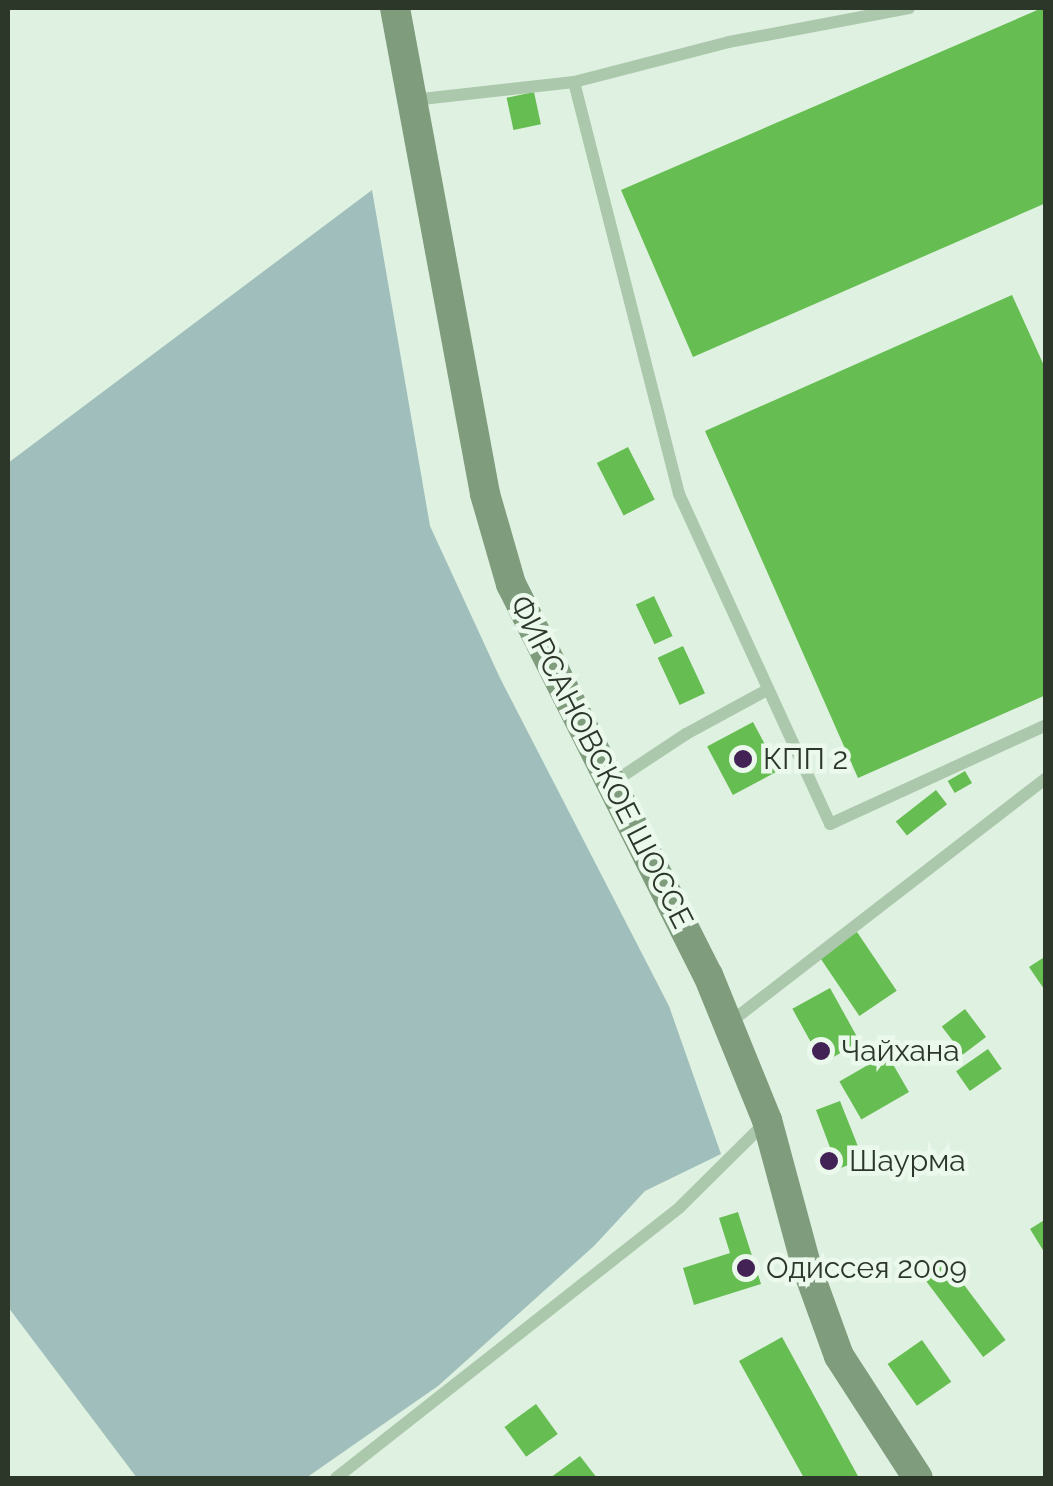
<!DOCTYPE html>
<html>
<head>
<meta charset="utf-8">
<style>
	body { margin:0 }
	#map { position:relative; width:1053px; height:1486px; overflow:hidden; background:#dff1e1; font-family:Raleway,sans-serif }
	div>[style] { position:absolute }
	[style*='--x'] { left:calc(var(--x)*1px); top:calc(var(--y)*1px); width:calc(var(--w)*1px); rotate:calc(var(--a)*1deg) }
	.green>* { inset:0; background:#a0bfbc }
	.building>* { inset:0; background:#66bd51; transform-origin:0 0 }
	.lane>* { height:12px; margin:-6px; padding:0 6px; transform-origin:6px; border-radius:6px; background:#acc8ac }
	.secondary>* { height:30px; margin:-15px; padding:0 15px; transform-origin:15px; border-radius:15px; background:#7f9c7d }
	.dots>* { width:28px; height:28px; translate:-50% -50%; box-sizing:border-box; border:5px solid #ebf9ed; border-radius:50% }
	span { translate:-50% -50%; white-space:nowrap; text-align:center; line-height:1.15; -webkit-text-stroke:9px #ebf9ed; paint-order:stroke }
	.poi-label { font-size:30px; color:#2c372a }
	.left { translate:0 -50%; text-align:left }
	.street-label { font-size:30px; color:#2c372a }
	.frame { position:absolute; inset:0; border:10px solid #2c372a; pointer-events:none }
</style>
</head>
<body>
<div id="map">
	<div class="green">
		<i style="clip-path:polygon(372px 190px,430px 526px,500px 678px,669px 1006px,721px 1154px,645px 1191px,594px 1246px,438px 1386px,306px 1478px,137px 1478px,8px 1307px,8px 463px)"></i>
	</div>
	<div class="building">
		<i style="clip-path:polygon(1042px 8px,1046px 8px,1046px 203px,693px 357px,621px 190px)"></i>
		<i style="left:534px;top:92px;width:33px;height:28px;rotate:78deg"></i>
		<i style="clip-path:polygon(1012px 295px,1046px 370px,1046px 695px,858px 778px,705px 431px)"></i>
		<i style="left:628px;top:447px;width:59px;height:35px;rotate:63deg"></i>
		<i style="left:654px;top:596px;width:44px;height:20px;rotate:65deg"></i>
		<i style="left:683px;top:646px;width:52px;height:28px;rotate:65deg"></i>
		<i style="left:753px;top:722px;width:55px;height:52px;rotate:62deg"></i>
		<i style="left:965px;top:771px;width:14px;height:20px;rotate:60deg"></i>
		<i style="left:936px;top:790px;width:18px;height:51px;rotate:52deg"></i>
		<i style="left:857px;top:932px;width:71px;height:45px;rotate:56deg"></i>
		<i style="clip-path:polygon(1046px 956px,1046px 992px,1029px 967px)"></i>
		<i style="left:830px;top:988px;width:62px;height:43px;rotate:61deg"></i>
		<i style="left:965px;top:1009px;width:35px;height:29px;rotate:53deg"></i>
		<i style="left:988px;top:1049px;width:24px;height:39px;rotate:55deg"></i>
		<i style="left:887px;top:1054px;width:44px;height:55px;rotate:60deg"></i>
		<i style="clip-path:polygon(840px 1101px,863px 1159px,826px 1174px,818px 1155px,831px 1150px,816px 1110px)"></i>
		<i style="clip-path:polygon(738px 1212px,761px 1284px,694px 1305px,683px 1268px,730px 1253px,719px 1218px)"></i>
		<i style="clip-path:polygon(1046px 1219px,1046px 1255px,1030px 1229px)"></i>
		<i style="left:946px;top:1261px;width:99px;height:28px;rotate:53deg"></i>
		<i style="clip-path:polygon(782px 1337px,859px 1478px,804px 1478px,739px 1361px)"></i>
		<i style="left:922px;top:1340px;width:51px;height:42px;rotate:55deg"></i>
		<i style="left:536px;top:1404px;width:37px;height:39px;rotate:54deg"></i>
		<i style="clip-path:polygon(580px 1456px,597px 1478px,550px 1478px)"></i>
	</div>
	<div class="lane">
		<i style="--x:909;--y:8;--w:183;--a:169.3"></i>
		<i style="--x:729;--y:42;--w:160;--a:165.5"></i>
		<i style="--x:574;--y:82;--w:425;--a:75.7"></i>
		<i style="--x:679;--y:494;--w:363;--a:65.4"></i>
		<i style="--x:830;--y:824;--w:238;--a:-24.6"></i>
		<i style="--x:413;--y:100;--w:162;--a:-6.4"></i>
		<i style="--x:612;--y:783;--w:89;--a:-33.5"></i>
		<i style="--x:686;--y:734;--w:92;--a:-28.5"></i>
		<i style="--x:728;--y:1024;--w:402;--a:-37.7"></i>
		<i style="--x:336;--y:1478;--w:438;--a:-38.2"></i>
		<i style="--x:680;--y:1207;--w:121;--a:-44.7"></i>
	</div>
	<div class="secondary">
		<i style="--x:395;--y:8;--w:494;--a:79.5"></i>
		<i style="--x:485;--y:494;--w:94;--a:73.9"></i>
		<i style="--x:511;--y:584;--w:438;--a:63.3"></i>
		<i style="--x:708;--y:975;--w:157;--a:67.9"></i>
		<i style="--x:767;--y:1120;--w:150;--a:74.9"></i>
		<i style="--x:806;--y:1265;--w:97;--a:70.1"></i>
		<i style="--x:839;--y:1356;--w:145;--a:57.1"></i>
	</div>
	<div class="dots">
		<i style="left:743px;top:759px;background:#432355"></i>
		<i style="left:821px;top:1051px;background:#432355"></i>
		<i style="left:829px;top:1161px;background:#432355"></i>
		<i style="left:746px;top:1268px;background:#432355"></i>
	</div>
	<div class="poi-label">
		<span class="left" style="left:763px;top:759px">КПП 2</span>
		<span class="left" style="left:841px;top:1051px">Чайхана</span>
		<span class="left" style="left:849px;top:1161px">Шаурма</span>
		<span class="left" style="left:766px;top:1268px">Одиссея 2009</span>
	</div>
	<div class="street-label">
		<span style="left:601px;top:762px;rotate:63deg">ФИРСАНОВСКОЕ ШОССЕ</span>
	</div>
	<div class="frame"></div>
</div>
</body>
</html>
